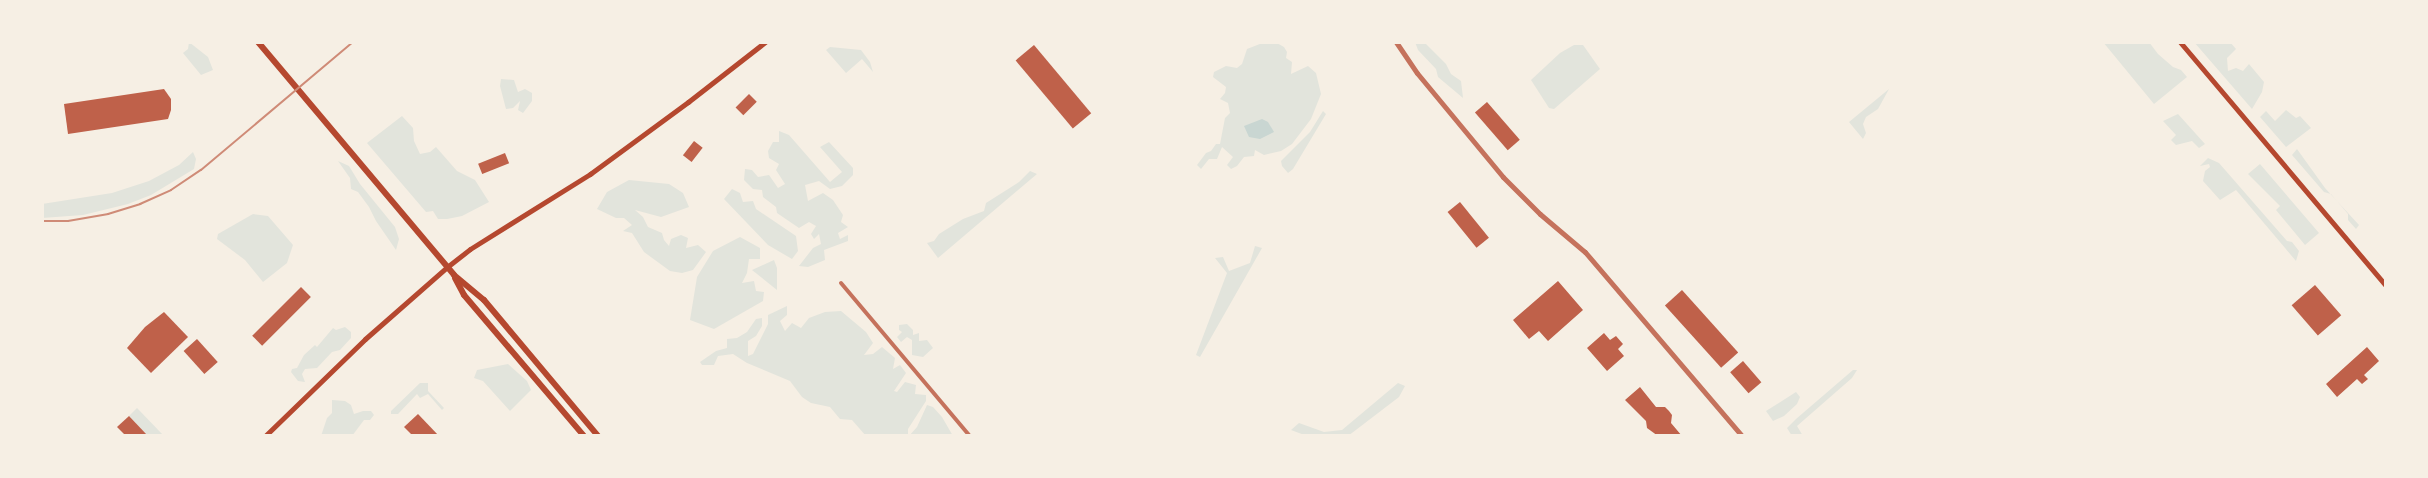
<!DOCTYPE html>
<html>
<head>
<meta charset="utf-8">
<style>
	body { margin:0 }
	#map { position:relative; width:2428px; height:478px; overflow:hidden; background:#f6efe4; font-family:Literata,serif }
	div>[style] { position:absolute }
	[style*='--x'] { left:calc(var(--x)*1px); top:calc(var(--y)*1px); width:calc(var(--w)*1px); rotate:calc(var(--a)*1deg) }
	.green>* { inset:0; background:#e2e4dc }
	.water>* { inset:0; background:#c9d6d2 }
	.building>* { inset:0; background:#bf614a; transform-origin:0 0 }
	.minor>* { height:4px; margin:-2px; padding:0 2px; transform-origin:2px; border-radius:2px; background:#c5725c }
	.tertiary>* { height:5px; margin:-2.5px; padding:0 2.5px; transform-origin:2.5px; border-radius:2.5px; background:#c5725c }
	.secondary>* { height:5px; margin:-2.5px; padding:0 2.5px; transform-origin:2.5px; border-radius:2.5px; background:#b5482f }
	.primary>* { height:6px; margin:-3px; padding:0 3px; transform-origin:3px; border-radius:3px; background:#b5482f }
	.rail>* { height:2px; margin:-1px; padding:0 1px; transform-origin:1px; border-radius:1px; background:#cf8b77 }
	span { translate:-50% -50%; white-space:nowrap; text-align:center; line-height:1.15; -webkit-text-stroke:6px #f6efe4; paint-order:stroke }
	.frame { position:absolute; inset:0; border:44px solid #f6efe4; pointer-events:none }
</style>
</head>
<body>
<div id="map">
	<div class="green">
		<i style="clip-path:polygon(189px 42px,208px 57px,213px 70px,201px 75px,183px 53px,188px 49px)"></i>
		<i style="clip-path:polygon(1265px 42px,1275px 42px,1284px 47px,1287px 52px,1286px 58px,1292px 62px,1291px 74px,1308px 66px,1316px 73px,1321px 94px,1311px 119px,1292px 144px,1281px 151px,1264px 155px,1255px 150px,1254px 156px,1244px 157px,1237px 166px,1231px 169px,1227px 165px,1233px 157px,1222px 147px,1217px 159px,1209px 159px,1201px 169px,1197px 165px,1206px 153px,1211px 151px,1216px 144px,1220px 144px,1225px 118px,1230px 113px,1228px 103px,1220px 99px,1225px 93px,1226px 87px,1213px 77px,1214px 72px,1226px 66px,1237px 68px,1242px 64px,1247px 49px)"></i>
		<i style="clip-path:polygon(1415px 42px,1424px 42px,1446px 64px,1451px 74px,1461px 81px,1463px 98px,1438px 77px,1436px 69px,1418px 50px)"></i>
		<i style="clip-path:polygon(2103px 42px,2149px 42px,2158px 54px,2173px 67px,2181px 70px,2187px 77px,2154px 104px)"></i>
		<i style="clip-path:polygon(2194px 42px,2230px 42px,2236px 49px,2227px 58px,2228px 71px,2236px 68px,2243px 71px,2249px 64px,2264px 82px,2262px 92px,2252px 109px)"></i>
		<i style="clip-path:polygon(1574px 45px,1583px 45px,1600px 69px,1554px 109px,1549px 108px,1531px 80px,1560px 53px)"></i>
		<i style="clip-path:polygon(830px 47px,861px 50px,870px 62px,873px 72px,862px 59px,846px 73px,826px 50px)"></i>
		<i style="clip-path:polygon(501px 79px,514px 80px,518px 92px,525px 89px,532px 93px,532px 101px,523px 113px,518px 110px,520px 101px,513px 108px,506px 109px,500px 86px)"></i>
		<i style="clip-path:polygon(1889px 89px,1878px 109px,1866px 117px,1863px 124px,1866px 133px,1863px 139px,1849px 122px)"></i>
		<i style="clip-path:polygon(2286px 110px,2296px 118px,2300px 116px,2311px 128px,2286px 147px,2260px 117px,2266px 111px,2275px 121px)"></i>
		<i style="clip-path:polygon(1323px 111px,1326px 114px,1293px 169px,1288px 173px,1282px 166px,1281px 161px,1310px 132px)"></i>
		<i style="clip-path:polygon(2178px 114px,2205px 144px,2199px 148px,2192px 141px,2176px 145px,2171px 140px,2176px 135px,2163px 121px)"></i>
		<i style="clip-path:polygon(402px 116px,413px 128px,414px 141px,420px 154px,430px 152px,436px 147px,457px 171px,475px 180px,489px 202px,462px 216px,447px 219px,438px 219px,433px 211px,426px 212px,367px 143px)"></i>
		<i style="clip-path:polygon(779px 131px,789px 135px,830px 182px,842px 172px,820px 147px,829px 142px,853px 168px,853px 175px,842px 186px,830px 189px,819px 181px,805px 185px,808px 201px,823px 193px,833px 200px,843px 215px,841px 222px,848px 227px,838px 233px,840px 239px,848px 235px,848px 241px,824px 250px,825px 260px,808px 267px,799px 266px,813px 248px,821px 244px,819px 234px,814px 239px,811px 234px,816px 226px,809px 222px,799px 228px,777px 213px,776px 207px,763px 197px,762px 190px,753px 189px,744px 180px,745px 169px,752px 170px,758px 177px,769px 175px,778px 188px,785px 184px,776px 170px,779px 164px,769px 158px,768px 151px,773px 142px,779px 142px)"></i>
		<i style="clip-path:polygon(2297px 149px,2325px 188px,2359px 225px,2356px 229px,2348px 220px,2348px 214px,2331px 194px,2324px 192px,2292px 155px)"></i>
		<i style="clip-path:polygon(193px 152px,196px 159px,194px 169px,151px 195px,128px 204px,83px 215px,42px 218px,42px 204px,112px 193px,149px 181px,179px 165px)"></i>
		<i style="clip-path:polygon(2208px 158px,2219px 163px,2287px 241px,2292px 242px,2299px 251px,2296px 261px,2236px 190px,2220px 200px,2203px 181px,2205px 171px,2210px 167px,2209px 164px,2200px 166px)"></i>
		<i style="clip-path:polygon(338px 161px,349px 166px,360px 184px,395px 227px,399px 239px,396px 250px,376px 221px,369px 207px,358px 192px,351px 189px,350px 178px)"></i>
		<i style="clip-path:polygon(2260px 164px,2319px 233px,2305px 245px,2276px 210px,2280px 206px,2248px 174px)"></i>
		<i style="clip-path:polygon(1030px 171px,1037px 174px,938px 258px,927px 243px,934px 241px,939px 234px,963px 219px,984px 211px,986px 203px,1019px 182px)"></i>
		<i style="clip-path:polygon(629px 180px,669px 184px,683px 193px,689px 207px,661px 217px,635px 210px,643px 217px,648px 227px,662px 233px,664px 240px,669px 246px,671px 239px,681px 235px,688px 238px,686px 248px,698px 245px,706px 252px,693px 270px,682px 273px,670px 271px,644px 252px,632px 233px,623px 231px,632px 225px,624px 218px,616px 218px,597px 209px,607px 192px)"></i>
		<i style="clip-path:polygon(732px 189px,740px 193px,743px 202px,753px 201px,756px 209px,796px 236px,798px 251px,792px 259px,768px 245px,724px 199px)"></i>
		<i style="clip-path:polygon(253px 214px,268px 216px,293px 245px,287px 263px,263px 282px,245px 260px,217px 239px,218px 234px)"></i>
		<i style="clip-path:polygon(740px 237px,760px 248px,760px 259px,749px 259px,747px 273px,742px 283px,754px 281px,756px 291px,764px 292px,763px 301px,714px 329px,690px 320px,697px 277px,713px 251px)"></i>
		<i style="clip-path:polygon(1255px 246px,1262px 248px,1200px 357px,1196px 355px,1227px 273px,1215px 258px,1223px 257px,1229px 271px,1250px 263px)"></i>
		<i style="clip-path:polygon(774px 260px,777px 268px,777px 290px,752px 270px)"></i>
		<i style="clip-path:polygon(787px 306px,787px 315px,780px 321px,785px 331px,792px 323px,801px 328px,809px 318px,825px 312px,841px 311px,866px 332px,873px 343px,864px 355px,873px 354px,882px 347px,895px 358px,893px 369px,900px 365px,906px 373px,894px 391px,897px 392px,905px 382px,916px 385px,915px 394px,926px 395px,926px 401px,908px 429px,908px 436px,866px 436px,852px 420px,840px 419px,830px 407px,811px 403px,802px 397px,790px 381px,747px 363px,733px 354px,718px 356px,714px 365px,702px 365px,700px 362px,716px 351px,727px 348px,727px 339px,737px 338px,747px 332px,756px 319px,762px 318px,762px 326px,756px 336px,748px 341px,748px 356px,753px 354px,768px 324px,768px 315px)"></i>
		<i style="clip-path:polygon(907px 324px,913px 330px,913px 335px,919px 333px,919px 341px,927px 340px,933px 348px,923px 357px,912px 355px,912px 340px,907px 337px,901px 342px,897px 337px,902px 332px,899px 330px,899px 325px)"></i>
		<i style="clip-path:polygon(345px 327px,351px 332px,351px 338px,340px 350px,332px 352px,317px 368px,305px 369px,302px 374px,305px 382px,298px 381px,291px 372px,292px 369px,297px 368px,304px 355px,315px 345px,317px 347px,333px 328px,336px 330px)"></i>
		<i style="clip-path:polygon(508px 364px,527px 381px,531px 390px,510px 411px,483px 381px,474px 378px,477px 370px)"></i>
		<i style="clip-path:polygon(1853px 370px,1857px 370px,1852px 378px,1797px 426px,1803px 436px,1792px 436px,1787px 428px,1796px 419px)"></i>
		<i style="clip-path:polygon(420px 383px,428px 383px,428px 391px,444px 408px,442px 410px,428px 394px,420px 398px,417px 394px,398px 414px,391px 414px,391px 411px)"></i>
		<i style="clip-path:polygon(1398px 383px,1405px 386px,1399px 397px,1348px 436px,1307px 436px,1291px 430px,1299px 423px,1324px 432px,1342px 430px)"></i>
		<i style="clip-path:polygon(1796px 392px,1800px 397px,1797px 404px,1784px 416px,1773px 421px,1766px 411px)"></i>
		<i style="clip-path:polygon(332px 400px,345px 401px,351px 405px,354px 414px,363px 411px,371px 411px,374px 415px,370px 420px,364px 420px,352px 436px,321px 436px,327px 418px,332px 413px)"></i>
		<i style="clip-path:polygon(927px 405px,933px 407px,942px 417px,953px 436px,909px 436px,917px 427px)"></i>
		<i style="clip-path:polygon(137px 408px,164px 436px,148px 436px,129px 416px)"></i>
	</div>
	<div class="water">
		<i style="clip-path:polygon(1262px 119px,1268px 122px,1274px 132px,1260px 139px,1249px 137px,1244px 126px)"></i>
	</div>
	<div class="building">
		<i style="left:1034px;top:45px;width:89px;height:24px;rotate:50deg"></i>
		<i style="clip-path:polygon(164px 89px,171px 99px,171px 110px,168px 119px,68px 134px,64px 104px)"></i>
		<i style="left:749px;top:94px;width:11px;height:19px;rotate:45deg"></i>
		<i style="left:1487px;top:102px;width:50px;height:16px;rotate:49deg"></i>
		<i style="left:694px;top:141px;width:11px;height:18px;rotate:38deg"></i>
		<i style="left:505px;top:153px;width:11px;height:29px;rotate:68deg"></i>
		<i style="left:1460px;top:202px;width:46px;height:16px;rotate:51deg"></i>
		<i style="clip-path:polygon(1558px 281px,1583px 310px,1548px 341px,1539px 331px,1529px 339px,1513px 320px)"></i>
		<i style="left:2315px;top:285px;width:40px;height:31px;rotate:49deg"></i>
		<i style="left:301px;top:287px;width:14px;height:69px;rotate:45deg"></i>
		<i style="left:1682px;top:290px;width:84px;height:23px;rotate:48deg"></i>
		<i style="clip-path:polygon(164px 312px,188px 337px,151px 373px,127px 348px,145px 327px)"></i>
		<i style="clip-path:polygon(1604px 333px,1610px 340px,1616px 336px,1623px 344px,1618px 349px,1624px 356px,1607px 371px,1587px 348px)"></i>
		<i style="left:197px;top:339px;width:31px;height:18px;rotate:48deg"></i>
		<i style="clip-path:polygon(2367px 347px,2379px 361px,2364px 375px,2368px 379px,2362px 384px,2357px 379px,2337px 397px,2326px 384px)"></i>
		<i style="left:1743px;top:361px;width:28px;height:17px;rotate:49deg"></i>
		<i style="clip-path:polygon(1640px 387px,1656px 407px,1665px 407px,1669px 411px,1672px 415px,1671px 423px,1682px 436px,1658px 436px,1647px 428px,1646px 421px,1625px 400px)"></i>
		<i style="clip-path:polygon(418px 414px,439px 436px,413px 436px,404px 427px)"></i>
		<i style="clip-path:polygon(129px 416px,148px 436px,126px 436px,117px 427px)"></i>
	</div>
	<div class="minor">
		<i style="--x:841;--y:283;--w:200;--a:49.9"></i>
	</div>
	<div class="tertiary">
		<i style="--x:1396;--y:42;--w:37;--a:56"></i>
		<i style="--x:1417;--y:73;--w:135;--a:50.4"></i>
		<i style="--x:1503;--y:177;--w:52;--a:45"></i>
		<i style="--x:1540;--y:214;--w:59;--a:40.2"></i>
		<i style="--x:1585;--y:252;--w:242;--a:49.5"></i>
	</div>
	<div class="secondary">
		<i style="--x:2180;--y:42;--w:319;--a:49.8"></i>
		<i style="--x:265;--y:436;--w:139;--a:-44.1"></i>
		<i style="--x:365;--y:339;--w:109;--a:-41.3"></i>
		<i style="--x:447;--y:267;--w:29;--a:-38"></i>
		<i style="--x:470;--y:249;--w:142;--a:-32"></i>
		<i style="--x:590;--y:174;--w:122;--a:-36.3"></i>
		<i style="--x:688;--y:102;--w:98;--a:-37.9"></i>
	</div>
	<div class="primary">
		<i style="--x:258;--y:42;--w:304;--a:49.9"></i>
		<i style="--x:454;--y:275;--w:39;--a:40"></i>
		<i style="--x:484;--y:300;--w:177;--a:50"></i>
		<i style="--x:455;--y:278;--w:19;--a:62"></i>
		<i style="--x:464;--y:295;--w:185;--a:49.6"></i>
	</div>
	<div class="rail">
		<i style="--x:42;--y:221;--w:26;--a:0"></i>
		<i style="--x:68;--y:221;--w:41;--a:-9.9"></i>
		<i style="--x:108;--y:214;--w:34;--a:-17"></i>
		<i style="--x:140;--y:204;--w:34;--a:-24"></i>
		<i style="--x:171;--y:190;--w:36;--a:-34"></i>
		<i style="--x:201;--y:170;--w:199;--a:-40.1"></i>
	</div>
	<div class="frame"></div>
</div>
</body>
</html>
